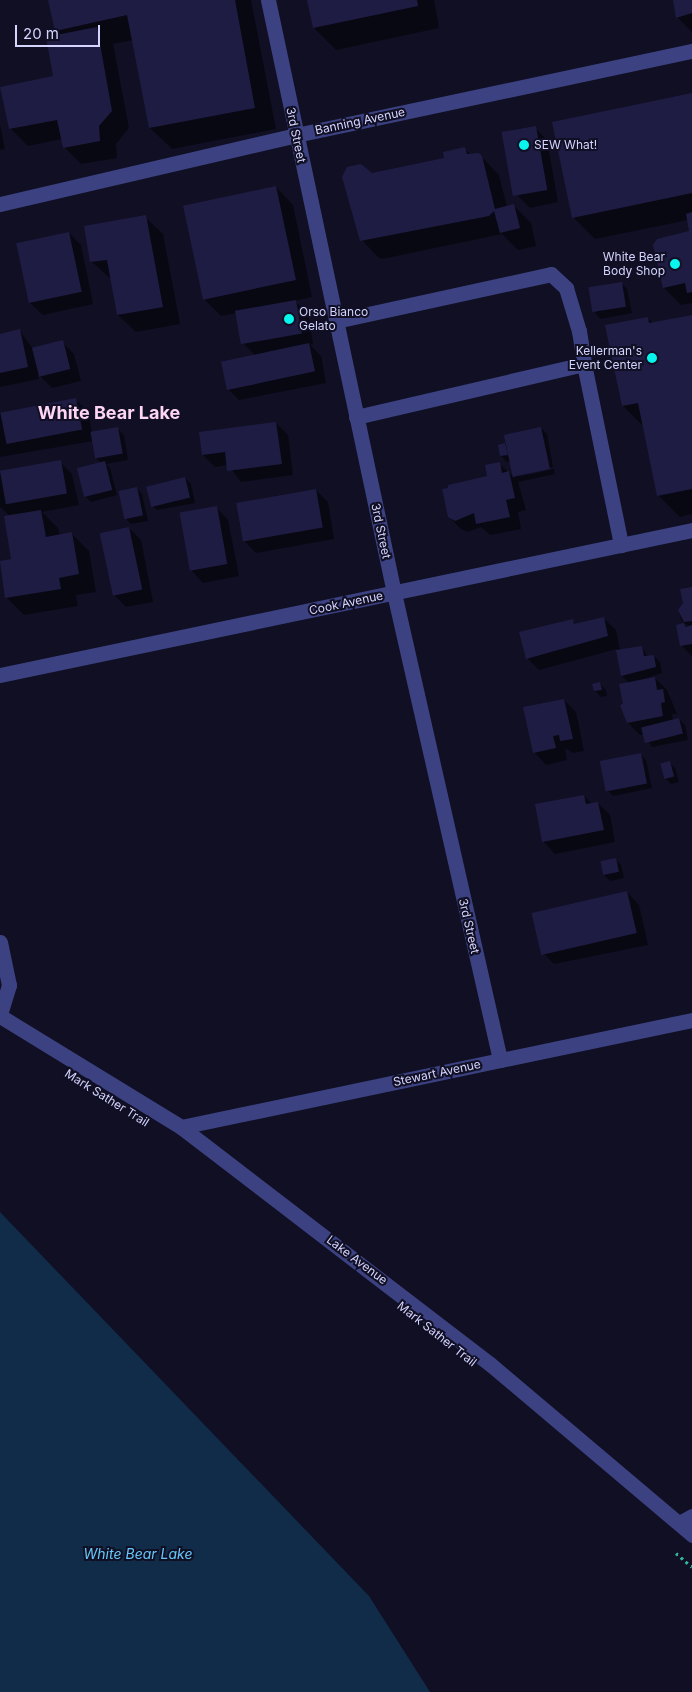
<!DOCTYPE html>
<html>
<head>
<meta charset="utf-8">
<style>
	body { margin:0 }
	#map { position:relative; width:692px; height:1692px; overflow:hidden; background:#100f24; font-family:Inter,sans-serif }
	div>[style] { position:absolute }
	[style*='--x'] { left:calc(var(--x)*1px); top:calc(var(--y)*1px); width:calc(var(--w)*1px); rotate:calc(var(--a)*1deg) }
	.water>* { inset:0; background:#102c48 }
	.shadow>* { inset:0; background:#0007 }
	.building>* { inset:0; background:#1f1c44; transform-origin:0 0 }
	.path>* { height:3px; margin-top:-1.5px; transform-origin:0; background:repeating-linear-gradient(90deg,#33b29a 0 2.5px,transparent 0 6.5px) }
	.minor>* { height:15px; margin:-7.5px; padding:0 7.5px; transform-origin:7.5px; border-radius:7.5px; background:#3c4281 }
	.dots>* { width:14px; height:14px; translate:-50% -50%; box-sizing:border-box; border:2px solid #100f24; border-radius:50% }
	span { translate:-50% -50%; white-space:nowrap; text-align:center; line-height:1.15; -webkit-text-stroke:4px #100f24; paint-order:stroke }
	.street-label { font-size:12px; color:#d4d4fe }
	.poi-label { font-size:12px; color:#d4d4fe }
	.left { translate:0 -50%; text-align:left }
	.right { translate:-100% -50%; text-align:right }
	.water-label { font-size:14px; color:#66c8fa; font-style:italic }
	.district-label { font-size:18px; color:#fed6f4; font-weight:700 }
	.scale { position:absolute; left:15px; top:25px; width:85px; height:22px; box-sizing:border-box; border:2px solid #d4d4fe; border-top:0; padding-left:6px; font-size:15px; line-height:18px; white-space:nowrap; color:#d4d4fe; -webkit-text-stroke:4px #100f24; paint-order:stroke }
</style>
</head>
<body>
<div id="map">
	<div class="water">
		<i style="clip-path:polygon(0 1212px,369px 1596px,430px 1692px,0 1692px)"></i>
	</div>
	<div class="shadow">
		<i style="clip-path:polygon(49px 0,251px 0,276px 129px,172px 149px,150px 128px,133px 40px,113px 44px,129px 128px,116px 144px,117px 158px,81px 164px,64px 147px,62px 139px,28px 146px,10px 128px,54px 77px,61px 35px,56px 30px)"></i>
		<i style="clip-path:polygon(308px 0,434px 0,439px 28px,336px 50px,314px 28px)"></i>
		<i style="clip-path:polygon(674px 0,692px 0,692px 32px,677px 17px)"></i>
		<i style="clip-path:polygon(692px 94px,692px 303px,681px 305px,664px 288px,691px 232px,688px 220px,595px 239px,574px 218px)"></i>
		<i style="clip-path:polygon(0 124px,5px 149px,0 150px)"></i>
		<i style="clip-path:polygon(535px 128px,547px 140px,558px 202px,530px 208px,518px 196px)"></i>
		<i style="clip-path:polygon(465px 149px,471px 155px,479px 154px,499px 175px,507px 207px,514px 206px,531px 223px,536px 246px,518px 250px,502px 234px,382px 259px,377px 256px,360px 238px,372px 175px,446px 159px)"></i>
		<i style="clip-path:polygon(276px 187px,293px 205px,312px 297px,295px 301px,308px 314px,313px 344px,310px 345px,321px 356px,326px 383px,239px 400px,227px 388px,254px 354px,242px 342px,237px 313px,221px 316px,204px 299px)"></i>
		<i style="clip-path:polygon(145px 217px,163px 234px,180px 324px,136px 332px,118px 315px,111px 279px,92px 262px)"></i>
		<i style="clip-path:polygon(69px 233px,81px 245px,93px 304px,43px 315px,30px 303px)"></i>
		<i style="clip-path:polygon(621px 283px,627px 289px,632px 313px,601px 319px,595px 313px)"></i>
		<i style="clip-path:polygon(692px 316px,692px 514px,680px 517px,658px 495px,644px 427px,623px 406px,648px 318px,654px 324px)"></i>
		<i style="clip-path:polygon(20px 331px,33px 349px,62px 342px,74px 354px,81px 381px,52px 388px,38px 374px,39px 379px,0 387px,0 335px)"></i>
		<i style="clip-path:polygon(76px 400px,88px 412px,92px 433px,118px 429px,124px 435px,128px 460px,106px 464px,110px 468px,117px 495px,91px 502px,85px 496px,79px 468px,101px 463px,96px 458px,93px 441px,0 457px,0 414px)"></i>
		<i style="clip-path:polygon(276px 423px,288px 435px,293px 475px,241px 482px,228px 465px,215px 467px,203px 455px)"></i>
		<i style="clip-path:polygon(541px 428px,547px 434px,553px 467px,517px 477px,554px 469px,555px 474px,518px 482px,526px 510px,518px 512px,521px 529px,490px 535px,481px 527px,468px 532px,461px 529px,449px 517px,499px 463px,515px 479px,511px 461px,507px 462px,501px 456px,499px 446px)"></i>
		<i style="clip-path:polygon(60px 462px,72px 474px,79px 505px,42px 512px,58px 528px,60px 536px,72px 534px,89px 551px,96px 592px,76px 595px,78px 606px,24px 615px,7px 598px,12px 560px,10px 516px,0 507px,0 473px)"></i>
		<i style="clip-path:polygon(185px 478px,191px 484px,195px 503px,157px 510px,151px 504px)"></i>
		<i style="clip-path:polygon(136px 488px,142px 494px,148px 521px,131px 524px,125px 518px)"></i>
		<i style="clip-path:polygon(316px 490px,328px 502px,334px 539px,256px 553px,244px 541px)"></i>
		<i style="clip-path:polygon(216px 507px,228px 520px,239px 576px,203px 583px,191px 570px)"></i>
		<i style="clip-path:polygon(129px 528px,141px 540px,153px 602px,126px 607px,114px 595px)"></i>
		<i style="clip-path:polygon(692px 588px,692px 656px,682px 646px,677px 626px,688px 626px,681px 620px,679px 611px)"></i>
		<i style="clip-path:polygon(603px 618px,616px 630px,620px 651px,642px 647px,648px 657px,654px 656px,660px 662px,662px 673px,635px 682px,655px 678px,667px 690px,677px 714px,672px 714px,673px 720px,679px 719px,685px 725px,688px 740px,652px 747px,644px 734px,640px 735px,628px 723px,629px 683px,622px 676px,617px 649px,539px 670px,527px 658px,572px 621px,576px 625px)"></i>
		<i style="clip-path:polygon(600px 684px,606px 690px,607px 696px,601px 697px,595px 691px)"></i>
		<i style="clip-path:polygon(564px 700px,576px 712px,584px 751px,573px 753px,565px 748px,567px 760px,546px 765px,534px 752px)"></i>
		<i style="clip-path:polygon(640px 754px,646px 760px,652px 788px,613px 796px,607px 790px)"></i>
		<i style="clip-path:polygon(669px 762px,675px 768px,679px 782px,671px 784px,665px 778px)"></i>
		<i style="clip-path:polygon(584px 796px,592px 804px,598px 803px,610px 815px,615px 842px,555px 854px,543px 841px)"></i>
		<i style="clip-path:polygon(615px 859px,621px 865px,624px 878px,610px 881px,604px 875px)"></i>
		<i style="clip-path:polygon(627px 892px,639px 905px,648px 945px,554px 964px,542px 952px)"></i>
	</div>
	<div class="building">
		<i style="clip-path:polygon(48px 0,235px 0,255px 108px,149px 128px,127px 15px,55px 31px)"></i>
		<i style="clip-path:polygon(307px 0,417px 0,418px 6px,313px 28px)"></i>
		<i style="clip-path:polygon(673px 0,692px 0,692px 13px,676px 18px)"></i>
		<i style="clip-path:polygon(97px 27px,112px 111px,99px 126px,100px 141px,63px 148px,57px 120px,9px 129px,0 87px,53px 76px,46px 37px)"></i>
		<i style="clip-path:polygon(692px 93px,692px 193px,572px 218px,552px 122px)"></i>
		<i style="left:536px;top:126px;width:65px;height:35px;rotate:80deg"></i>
		<i style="clip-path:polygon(465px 147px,467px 154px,479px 153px,482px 156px,495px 209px,514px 204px,520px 228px,500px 233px,494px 211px,489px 216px,360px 241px,342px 177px,347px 167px,361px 164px,372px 173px,444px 158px,443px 152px)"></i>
		<i style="left:276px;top:186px;width:96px;height:95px;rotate:78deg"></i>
		<i style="clip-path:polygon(692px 212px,692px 292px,687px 293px,685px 283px,663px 288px,653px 245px,657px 239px,689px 231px,686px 214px)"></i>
		<i style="clip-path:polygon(146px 215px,163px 307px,117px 315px,107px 260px,90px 262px,84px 226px)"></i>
		<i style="left:69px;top:232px;width:61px;height:54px;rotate:78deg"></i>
		<i style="left:622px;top:282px;width:25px;height:34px;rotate:81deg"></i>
		<i style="left:296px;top:300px;width:34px;height:62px;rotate:80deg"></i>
		<i style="clip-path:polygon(692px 315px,692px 489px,657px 496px,638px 403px,622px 406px,605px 325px,648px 317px,649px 323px)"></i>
		<i style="clip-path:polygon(20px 329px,28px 367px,0 373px,0 334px)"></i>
		<i style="left:63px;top:340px;width:30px;height:32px;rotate:76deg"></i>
		<i style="left:309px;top:343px;width:29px;height:90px;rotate:78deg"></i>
		<i style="left:76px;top:398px;width:32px;height:77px;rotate:79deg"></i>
		<i style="clip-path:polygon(276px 422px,282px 464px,227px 471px,225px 452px,202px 455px,199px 432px)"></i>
		<i style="left:118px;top:427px;width:27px;height:28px;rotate:80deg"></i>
		<i style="left:541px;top:427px;width:43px;height:38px;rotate:78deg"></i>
		<i style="clip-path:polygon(505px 443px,508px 455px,500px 456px,498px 445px)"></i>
		<i style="left:61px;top:460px;width:34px;height:62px;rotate:80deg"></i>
		<i style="left:105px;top:461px;width:30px;height:29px;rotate:76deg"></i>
		<i style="clip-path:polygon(500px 462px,502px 473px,509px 471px,515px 498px,506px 500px,510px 517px,476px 524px,474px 513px,455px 521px,448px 517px,442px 489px,448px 488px,448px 485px,487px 476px,485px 465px)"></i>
		<i style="left:185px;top:477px;width:21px;height:40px;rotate:76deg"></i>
		<i style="left:137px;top:487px;width:29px;height:19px;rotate:78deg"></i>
		<i style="left:316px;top:489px;width:39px;height:81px;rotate:80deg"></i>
		<i style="left:217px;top:506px;width:59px;height:38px;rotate:80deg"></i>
		<i style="clip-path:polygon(41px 510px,46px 537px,72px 532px,79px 574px,59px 578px,61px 589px,5px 598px,0 561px,11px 559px,4px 516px)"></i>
		<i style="left:129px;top:527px;width:64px;height:30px;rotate:78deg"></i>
		<i style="clip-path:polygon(692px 587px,692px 621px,684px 622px,678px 610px,683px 603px,680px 589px)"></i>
		<i style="clip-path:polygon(604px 617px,608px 636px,526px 659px,519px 632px,573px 619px,574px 624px)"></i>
		<i style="clip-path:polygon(684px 623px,685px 627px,692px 625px,692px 644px,680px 646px,676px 625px)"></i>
		<i style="clip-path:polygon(642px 646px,644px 656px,654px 655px,656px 667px,621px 676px,616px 650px)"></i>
		<i style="clip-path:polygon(655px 677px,657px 690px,663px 689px,665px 702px,661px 703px,663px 716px,627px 723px,620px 705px,623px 704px,619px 684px)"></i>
		<i style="clip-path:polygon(600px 682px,602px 690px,594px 691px,592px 684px)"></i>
		<i style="clip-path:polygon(564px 699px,573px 739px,560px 741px,559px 735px,553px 736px,556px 748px,533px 753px,523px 707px)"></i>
		<i style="left:679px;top:718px;width:16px;height:39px;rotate:76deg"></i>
		<i style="left:641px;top:753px;width:31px;height:42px;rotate:79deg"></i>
		<i style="left:670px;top:761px;width:16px;height:10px;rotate:75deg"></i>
		<i style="clip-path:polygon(584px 795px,586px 804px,598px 802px,604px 830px,542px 842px,535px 804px)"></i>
		<i style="left:616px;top:858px;width:14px;height:16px;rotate:78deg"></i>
		<i style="left:627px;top:891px;width:43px;height:98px;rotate:77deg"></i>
	</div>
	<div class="path">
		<i style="--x:676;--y:1553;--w:21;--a:41"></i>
	</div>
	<div class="minor">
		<i style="--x:268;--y:0;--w:606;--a:78"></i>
		<i style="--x:394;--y:593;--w:479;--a:77.2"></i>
		<i style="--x:0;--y:204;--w:304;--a:-13.1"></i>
		<i style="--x:296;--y:135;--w:405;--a:-12"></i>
		<i style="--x:336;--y:321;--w:220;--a:-12.3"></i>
		<i style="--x:551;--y:274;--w:21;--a:43"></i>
		<i style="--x:566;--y:288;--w:45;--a:73.2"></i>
		<i style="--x:579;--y:331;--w:33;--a:81"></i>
		<i style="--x:584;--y:364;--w:234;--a:166.9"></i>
		<i style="--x:584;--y:364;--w:185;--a:78.4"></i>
		<i style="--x:0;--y:675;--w:707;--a:-11.83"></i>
		<i style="--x:0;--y:942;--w:44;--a:78.2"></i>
		<i style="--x:9;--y:985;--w:31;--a:107"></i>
		<i style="--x:0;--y:1016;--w:212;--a:31.5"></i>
		<i style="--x:181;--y:1127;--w:389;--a:37.5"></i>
		<i style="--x:490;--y:1364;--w:265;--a:40.2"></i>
		<i style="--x:181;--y:1127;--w:522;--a:-11.83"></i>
		<i style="--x:679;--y:1523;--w:15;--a:-28"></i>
	</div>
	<div class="dots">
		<i style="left:524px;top:145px;background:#08f5ee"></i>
		<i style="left:675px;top:264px;background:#08f5ee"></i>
		<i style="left:289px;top:319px;background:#08f5ee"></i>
		<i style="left:652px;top:358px;background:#08f5ee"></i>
	</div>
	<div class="street-label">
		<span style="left:360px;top:121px;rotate:-12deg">Banning Avenue</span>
		<span style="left:296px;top:135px;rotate:78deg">3rd Street</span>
		<span style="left:381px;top:531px;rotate:78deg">3rd Street</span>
		<span style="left:346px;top:603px;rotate:-12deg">Cook Avenue</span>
		<span style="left:469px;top:926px;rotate:77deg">3rd Street</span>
		<span style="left:437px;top:1073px;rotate:-12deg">Stewart Avenue</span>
		<span style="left:107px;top:1098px;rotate:32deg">Mark Sather Trail</span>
		<span style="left:357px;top:1260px;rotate:37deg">Lake Avenue</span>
		<span style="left:437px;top:1334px;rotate:38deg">Mark Sather Trail</span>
	</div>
	<div class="poi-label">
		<span class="left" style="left:534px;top:145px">SEW What!</span>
		<span class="right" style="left:665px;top:264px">White Bear<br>Body Shop</span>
		<span class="left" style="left:299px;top:319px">Orso Bianco<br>Gelato</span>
		<span class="right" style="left:642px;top:358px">Kellerman's<br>Event Center</span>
	</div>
	<div class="water-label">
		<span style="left:138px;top:1554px">White Bear Lake</span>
	</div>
	<div class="district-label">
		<span style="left:109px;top:413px">White Bear Lake</span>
	</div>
	<div class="scale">20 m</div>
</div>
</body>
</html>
